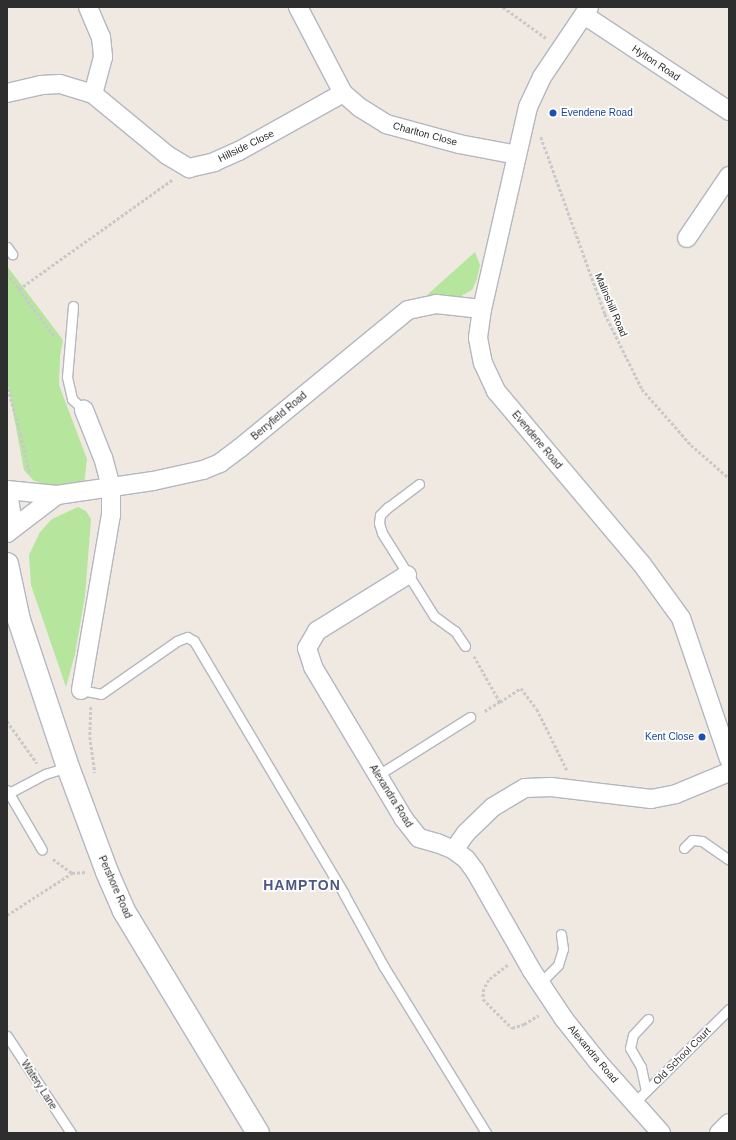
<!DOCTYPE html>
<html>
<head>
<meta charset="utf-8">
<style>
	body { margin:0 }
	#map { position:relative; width:736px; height:1140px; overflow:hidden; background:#efe9e1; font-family:Helvetica,sans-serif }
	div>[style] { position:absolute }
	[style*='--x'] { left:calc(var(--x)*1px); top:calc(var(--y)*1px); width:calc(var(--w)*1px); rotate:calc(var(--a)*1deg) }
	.green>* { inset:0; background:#b6e59e }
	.path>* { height:2.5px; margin-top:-1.25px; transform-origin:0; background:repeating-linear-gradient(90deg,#c9c9c9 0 3px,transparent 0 5px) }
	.roads { filter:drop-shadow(1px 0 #b4b7c1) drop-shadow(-1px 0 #b4b7c1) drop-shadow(0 1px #b4b7c1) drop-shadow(0 -1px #b4b7c1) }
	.lane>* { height:9px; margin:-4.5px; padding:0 4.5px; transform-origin:4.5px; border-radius:4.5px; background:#fff }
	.street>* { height:18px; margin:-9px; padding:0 9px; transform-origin:9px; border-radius:9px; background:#fff }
	.secondary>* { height:22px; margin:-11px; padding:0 11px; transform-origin:11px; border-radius:11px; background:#fff }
	.dots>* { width:11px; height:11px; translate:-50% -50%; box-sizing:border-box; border:2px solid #fff; border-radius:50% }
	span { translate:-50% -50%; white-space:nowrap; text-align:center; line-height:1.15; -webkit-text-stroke:3.5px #fff; paint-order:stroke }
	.street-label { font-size:10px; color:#2e2e2e }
	.transit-label { font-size:10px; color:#164399 }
	.left { translate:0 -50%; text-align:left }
	.right { translate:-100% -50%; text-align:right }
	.district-label { font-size:14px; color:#4d5680; font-weight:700; letter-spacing:1px }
	.frame { position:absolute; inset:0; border:8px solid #2e2e2e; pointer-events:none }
</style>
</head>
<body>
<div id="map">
	<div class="green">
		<i style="clip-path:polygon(475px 252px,480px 265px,477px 279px,472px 290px,461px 296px,442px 297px,427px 295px)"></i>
		<i style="clip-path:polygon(7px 266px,63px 340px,60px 356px,59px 385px,87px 459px,84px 485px,52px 488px,33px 480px,24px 470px,7px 380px)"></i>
		<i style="clip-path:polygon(78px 507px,86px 511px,91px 519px,85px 596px,75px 654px,66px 687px,31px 585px,29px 555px,40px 532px,52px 519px)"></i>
	</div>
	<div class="path">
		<i style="--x:503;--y:7;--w:53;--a:35.8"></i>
		<i style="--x:541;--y:137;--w:188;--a:70.1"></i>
		<i style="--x:605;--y:314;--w:84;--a:63.7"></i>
		<i style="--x:642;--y:389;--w:74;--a:48.8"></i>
		<i style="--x:691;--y:445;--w:50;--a:41"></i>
		<i style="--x:7;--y:273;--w:81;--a:53"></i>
		<i style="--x:19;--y:289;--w:188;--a:-35.5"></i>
		<i style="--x:7;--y:384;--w:53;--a:74.6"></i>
		<i style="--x:21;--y:435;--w:40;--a:77"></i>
		<i style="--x:474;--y:656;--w:53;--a:60.5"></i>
		<i style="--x:500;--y:702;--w:19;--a:148"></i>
		<i style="--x:500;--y:702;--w:25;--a:-34"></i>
		<i style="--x:521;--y:688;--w:26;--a:53"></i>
		<i style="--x:537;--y:709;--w:68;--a:63.8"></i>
		<i style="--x:91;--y:707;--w:30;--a:92"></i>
		<i style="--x:90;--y:737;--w:36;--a:82"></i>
		<i style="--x:7;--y:721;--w:52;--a:54.5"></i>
		<i style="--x:53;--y:859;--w:24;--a:36"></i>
		<i style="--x:7;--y:915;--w:77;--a:-32.9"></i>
		<i style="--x:72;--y:873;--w:14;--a:-4"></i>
		<i style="--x:508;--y:965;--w:24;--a:142"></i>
		<i style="--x:489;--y:980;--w:10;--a:119"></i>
		<i style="--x:484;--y:989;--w:10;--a:96"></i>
		<i style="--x:483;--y:999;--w:41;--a:45"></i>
		<i style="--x:512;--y:1028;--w:13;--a:-18"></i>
		<i style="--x:524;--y:1024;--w:17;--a:-31"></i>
	</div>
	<div class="roads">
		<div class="lane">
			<i style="--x:7;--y:247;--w:9;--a:54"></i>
			<i style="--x:73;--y:306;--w:71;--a:94.8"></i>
			<i style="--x:67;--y:377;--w:23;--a:77"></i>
			<i style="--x:72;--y:399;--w:16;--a:43"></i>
			<i style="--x:419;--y:484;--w:39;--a:143"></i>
			<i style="--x:388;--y:507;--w:11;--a:135"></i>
			<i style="--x:380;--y:515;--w:8;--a:97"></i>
			<i style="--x:379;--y:523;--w:10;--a:73"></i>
			<i style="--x:382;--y:533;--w:98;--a:57.9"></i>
			<i style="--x:434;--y:616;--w:26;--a:36"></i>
			<i style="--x:455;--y:631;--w:18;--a:56"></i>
			<i style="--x:81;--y:690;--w:20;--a:11"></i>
			<i style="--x:101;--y:694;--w:93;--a:-34.9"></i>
			<i style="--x:177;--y:641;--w:11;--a:-22"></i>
			<i style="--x:187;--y:637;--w:8;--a:30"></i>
			<i style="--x:194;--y:641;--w:294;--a:59.3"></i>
			<i style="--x:344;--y:894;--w:83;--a:61.3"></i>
			<i style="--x:384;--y:967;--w:195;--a:58.4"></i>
			<i style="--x:378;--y:775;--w:109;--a:-32.2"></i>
			<i style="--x:7;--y:790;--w:69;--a:59.7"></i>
			<i style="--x:9;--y:793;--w:41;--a:-27.8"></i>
			<i style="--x:45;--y:774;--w:24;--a:-17"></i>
			<i style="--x:684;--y:848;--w:11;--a:-45"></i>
			<i style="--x:692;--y:840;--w:10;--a:6"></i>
			<i style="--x:702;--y:841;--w:33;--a:35"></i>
			<i style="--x:540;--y:983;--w:25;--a:-45"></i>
			<i style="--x:558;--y:965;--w:17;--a:-73"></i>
			<i style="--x:563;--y:949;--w:15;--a:-98"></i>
			<i style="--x:7;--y:1036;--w:116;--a:56.6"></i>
			<i style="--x:646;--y:1091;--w:25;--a:-102"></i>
			<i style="--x:641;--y:1067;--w:22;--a:-120"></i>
			<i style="--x:630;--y:1048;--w:13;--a:-77"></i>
			<i style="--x:633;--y:1035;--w:22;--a:-47"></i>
			<i style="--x:634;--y:1103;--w:134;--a:-44.7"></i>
		</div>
		<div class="street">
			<i style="--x:88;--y:7;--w:33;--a:67"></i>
			<i style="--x:101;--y:37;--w:20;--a:84"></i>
			<i style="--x:103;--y:57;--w:38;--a:105"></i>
			<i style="--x:93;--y:94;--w:96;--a:39.5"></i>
			<i style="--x:167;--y:155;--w:26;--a:31"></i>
			<i style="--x:189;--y:168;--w:26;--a:-13"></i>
			<i style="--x:214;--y:162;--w:27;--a:-24"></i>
			<i style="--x:239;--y:151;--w:119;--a:-29.1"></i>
			<i style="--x:298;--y:7;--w:97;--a:62.4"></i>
			<i style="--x:343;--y:93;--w:21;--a:41"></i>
			<i style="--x:359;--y:107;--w:32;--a:32"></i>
			<i style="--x:386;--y:124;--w:76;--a:15.3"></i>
			<i style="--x:459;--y:144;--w:59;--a:10.7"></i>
			<i style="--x:589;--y:7;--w:84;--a:123.9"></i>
			<i style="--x:542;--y:77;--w:33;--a:115"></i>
			<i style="--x:528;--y:107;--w:207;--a:102.8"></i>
			<i style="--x:482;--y:309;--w:29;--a:98"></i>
			<i style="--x:478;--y:338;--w:25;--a:79"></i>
			<i style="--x:483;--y:363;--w:31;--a:65"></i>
			<i style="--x:496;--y:391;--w:225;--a:49.9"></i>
			<i style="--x:641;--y:563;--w:68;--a:54"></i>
			<i style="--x:681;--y:618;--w:149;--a:71.2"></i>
			<i style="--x:584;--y:15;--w:174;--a:33.5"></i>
			<i style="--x:7;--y:93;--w:35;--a:-13"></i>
			<i style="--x:41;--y:85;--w:19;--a:-3"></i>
			<i style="--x:60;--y:84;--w:34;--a:17"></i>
			<i style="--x:687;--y:238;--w:75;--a:-55.9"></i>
			<i style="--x:7;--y:490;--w:50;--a:5.7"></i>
			<i style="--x:57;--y:495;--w:97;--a:-8.3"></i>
			<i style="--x:153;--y:481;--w:51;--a:-12.4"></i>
			<i style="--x:203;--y:470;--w:18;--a:-22"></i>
			<i style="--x:220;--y:463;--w:25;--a:-37"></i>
			<i style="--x:240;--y:448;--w:217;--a:-39.4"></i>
			<i style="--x:408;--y:310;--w:29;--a:-12"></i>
			<i style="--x:436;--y:304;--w:46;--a:6.2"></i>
			<i style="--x:7;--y:533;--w:63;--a:-37.2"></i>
			<i style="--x:407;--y:575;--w:106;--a:148.1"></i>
			<i style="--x:317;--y:631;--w:20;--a:120"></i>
			<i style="--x:307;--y:648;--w:20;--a:72"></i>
			<i style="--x:313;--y:667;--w:177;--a:59.1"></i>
			<i style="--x:404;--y:819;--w:24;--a:52"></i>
			<i style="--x:419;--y:838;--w:19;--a:16"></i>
			<i style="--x:437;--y:843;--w:18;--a:22"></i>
			<i style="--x:454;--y:850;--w:15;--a:37"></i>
			<i style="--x:466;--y:859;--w:15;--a:53"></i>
			<i style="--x:475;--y:871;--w:115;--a:60.3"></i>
			<i style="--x:532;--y:971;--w:58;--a:56.3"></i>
			<i style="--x:564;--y:1019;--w:55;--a:51.7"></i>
			<i style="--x:598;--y:1062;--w:95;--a:48.4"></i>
			<i style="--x:81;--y:690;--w:178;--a:-80.3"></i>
			<i style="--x:111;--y:515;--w:28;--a:-90"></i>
			<i style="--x:111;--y:487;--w:30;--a:-105"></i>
			<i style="--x:103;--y:458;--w:52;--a:-111.6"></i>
			<i style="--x:454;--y:850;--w:21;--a:-55"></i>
			<i style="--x:466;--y:833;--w:37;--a:-44"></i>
			<i style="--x:493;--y:807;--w:37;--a:-31"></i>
			<i style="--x:525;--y:788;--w:26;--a:-2"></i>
			<i style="--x:551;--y:787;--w:101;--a:6.8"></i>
			<i style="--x:651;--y:799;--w:25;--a:-11"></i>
			<i style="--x:676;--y:794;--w:57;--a:-22.5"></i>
			<i style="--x:719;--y:1133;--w:14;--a:-45"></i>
		</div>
		<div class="secondary">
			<i style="--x:7;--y:499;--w:20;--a:81"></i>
			<i style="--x:10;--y:519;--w:12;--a:104"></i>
			<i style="--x:7;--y:564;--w:57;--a:77.9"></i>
			<i style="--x:19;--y:620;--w:155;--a:71.6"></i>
			<i style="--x:68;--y:767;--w:112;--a:69.6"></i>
			<i style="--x:107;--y:872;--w:43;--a:66.4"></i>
			<i style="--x:124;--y:911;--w:259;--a:58.9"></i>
		</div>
	</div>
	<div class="dots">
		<i style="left:553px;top:113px;background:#1a4fb4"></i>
		<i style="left:702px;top:737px;background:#1a4fb4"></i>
	</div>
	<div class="street-label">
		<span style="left:656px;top:63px;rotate:34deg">Hylton Road</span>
		<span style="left:425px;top:134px;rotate:15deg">Charlton Close</span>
		<span style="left:246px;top:146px;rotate:-26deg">Hillside Close</span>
		<span style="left:611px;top:305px;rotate:67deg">Malinshill Road</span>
		<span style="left:279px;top:416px;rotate:-40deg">Berryfield Road</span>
		<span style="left:537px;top:440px;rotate:50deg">Evendene Road</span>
		<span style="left:391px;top:796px;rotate:58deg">Alexandra Road</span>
		<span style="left:115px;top:887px;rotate:66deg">Pershore Road</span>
		<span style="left:593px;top:1054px;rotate:50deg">Alexandra Road</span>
		<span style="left:682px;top:1056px;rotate:-45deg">Old School Court</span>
		<span style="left:39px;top:1085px;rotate:57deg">Watery Lane</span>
	</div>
	<div class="transit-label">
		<span class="left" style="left:561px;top:113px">Evendene Road</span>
		<span class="right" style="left:694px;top:737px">Kent Close</span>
	</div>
	<div class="district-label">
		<span style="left:302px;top:885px">HAMPTON</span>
	</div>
	<div class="frame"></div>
</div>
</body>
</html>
